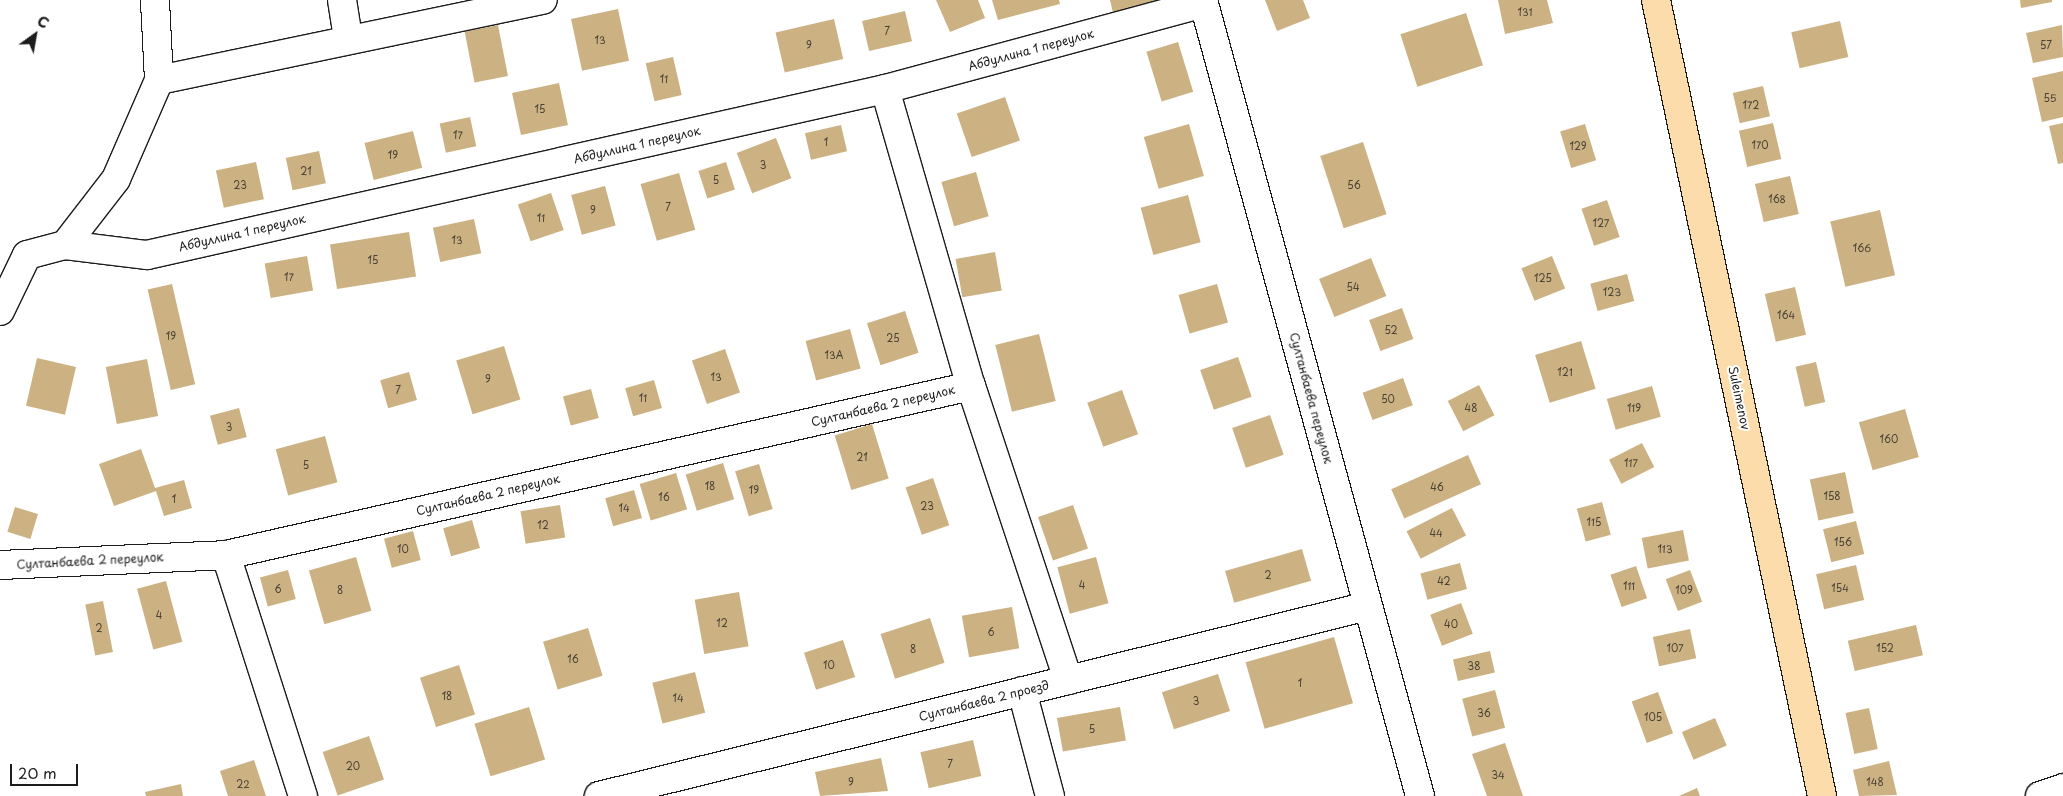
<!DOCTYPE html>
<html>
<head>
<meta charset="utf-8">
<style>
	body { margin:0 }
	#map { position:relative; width:2063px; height:796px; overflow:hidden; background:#fff; font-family:"Playpen Sans",sans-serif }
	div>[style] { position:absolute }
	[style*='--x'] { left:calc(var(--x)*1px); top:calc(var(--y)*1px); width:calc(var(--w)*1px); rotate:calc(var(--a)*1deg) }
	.building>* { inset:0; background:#ccb182; transform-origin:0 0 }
	.roads { filter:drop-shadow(1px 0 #1c1c1c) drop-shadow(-1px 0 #1c1c1c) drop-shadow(0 1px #1c1c1c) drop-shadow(0 -1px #1c1c1c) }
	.minor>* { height:28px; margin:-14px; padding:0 14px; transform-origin:14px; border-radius:14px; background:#fff }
	.major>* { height:28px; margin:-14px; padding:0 14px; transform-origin:14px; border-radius:14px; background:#fddcac }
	span { translate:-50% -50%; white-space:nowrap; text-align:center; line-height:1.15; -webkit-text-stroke:4px #fff; paint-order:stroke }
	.number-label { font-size:10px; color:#484136 }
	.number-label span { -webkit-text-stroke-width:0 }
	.street-label { font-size:12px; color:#1c1c1c }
	.north { position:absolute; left:10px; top:10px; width:50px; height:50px; -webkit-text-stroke:4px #fff; paint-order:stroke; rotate:32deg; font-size:14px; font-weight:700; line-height:20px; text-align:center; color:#1c1c1c }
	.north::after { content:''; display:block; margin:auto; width:18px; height:22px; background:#1c1c1c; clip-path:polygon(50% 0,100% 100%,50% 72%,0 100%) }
	.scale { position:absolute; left:10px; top:764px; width:68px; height:22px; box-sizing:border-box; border:2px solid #1c1c1c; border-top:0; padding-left:6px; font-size:15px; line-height:18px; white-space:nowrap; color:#1c1c1c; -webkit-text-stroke:4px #fff; paint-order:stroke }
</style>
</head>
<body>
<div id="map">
	<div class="building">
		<i style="clip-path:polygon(936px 0,978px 0,985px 18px,950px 32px)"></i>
		<i style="clip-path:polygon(992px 0,1059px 0,1060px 4px,998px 20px)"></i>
		<i style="clip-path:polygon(1110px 0,1160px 0,1160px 1px,1113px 13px)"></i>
		<i style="clip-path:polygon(1265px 0,1303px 0,1310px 18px,1277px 31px)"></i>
		<i style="clip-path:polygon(1498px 0,1547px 0,1553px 23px,1505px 34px)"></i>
		<i style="clip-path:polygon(2020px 0,2052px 0,2052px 2px,2021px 8px)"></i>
		<i style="left:618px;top:9px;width:53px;height:48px;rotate:78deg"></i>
		<i style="left:905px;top:11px;width:31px;height:44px;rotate:77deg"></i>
		<i style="left:1466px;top:13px;width:55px;height:69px;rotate:72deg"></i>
		<i style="left:834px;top:19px;width:41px;height:60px;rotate:77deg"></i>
		<i style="left:1840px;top:21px;width:37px;height:50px;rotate:77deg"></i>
		<i style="left:498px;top:25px;width:52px;height:34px;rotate:79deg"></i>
		<i style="clip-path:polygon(2062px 25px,2063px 57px,2033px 63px,2026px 33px)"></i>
		<i style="left:1178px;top:42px;width:52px;height:33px;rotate:73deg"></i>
		<i style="left:673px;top:57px;width:39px;height:28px;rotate:77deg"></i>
		<i style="clip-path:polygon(2063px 71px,2063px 117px,2042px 122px,2032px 78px)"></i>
		<i style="left:559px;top:83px;width:43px;height:48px;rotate:78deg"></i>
		<i style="left:1763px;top:86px;width:31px;height:31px;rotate:77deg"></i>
		<i style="left:1005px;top:97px;width:46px;height:51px;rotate:71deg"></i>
		<i style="left:470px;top:117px;width:30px;height:31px;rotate:78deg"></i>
		<i style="left:1773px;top:123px;width:37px;height:35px;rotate:77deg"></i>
		<i style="clip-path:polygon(2063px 123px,2063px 163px,2058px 164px,2049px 126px)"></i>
		<i style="left:1189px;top:124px;width:54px;height:47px;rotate:74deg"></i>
		<i style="left:1585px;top:124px;width:38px;height:26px;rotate:73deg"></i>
		<i style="left:841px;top:125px;width:27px;height:37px;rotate:77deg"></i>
		<i style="left:413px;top:131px;width:38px;height:50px;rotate:76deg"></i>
		<i style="left:776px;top:138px;width:43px;height:42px;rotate:69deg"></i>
		<i style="left:1363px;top:142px;width:76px;height:45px;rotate:72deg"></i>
		<i style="left:319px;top:151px;width:33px;height:34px;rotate:78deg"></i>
		<i style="left:256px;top:162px;width:38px;height:41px;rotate:78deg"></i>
		<i style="left:726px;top:162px;width:29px;height:29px;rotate:72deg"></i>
		<i style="left:976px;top:172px;width:46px;height:36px;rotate:74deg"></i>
		<i style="left:679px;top:173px;width:59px;height:40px;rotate:74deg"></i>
		<i style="left:1790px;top:176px;width:39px;height:36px;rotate:77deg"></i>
		<i style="left:605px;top:186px;width:41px;height:35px;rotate:75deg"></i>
		<i style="left:551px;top:193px;width:39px;height:35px;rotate:71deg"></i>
		<i style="left:1188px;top:195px;width:49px;height:49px;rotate:75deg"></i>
		<i style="left:1607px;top:200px;width:39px;height:27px;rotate:71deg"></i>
		<i style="left:1880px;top:210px;width:67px;height:51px;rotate:77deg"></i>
		<i style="left:474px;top:219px;width:35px;height:42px;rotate:78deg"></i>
		<i style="left:409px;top:232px;width:45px;height:80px;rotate:81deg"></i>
		<i style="left:995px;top:252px;width:39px;height:40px;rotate:80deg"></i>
		<i style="left:307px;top:256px;width:35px;height:43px;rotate:80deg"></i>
		<i style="left:1552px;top:256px;width:35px;height:33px;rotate:68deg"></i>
		<i style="left:1371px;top:258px;width:41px;height:56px;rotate:68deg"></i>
		<i style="left:1627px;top:274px;width:28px;height:38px;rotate:75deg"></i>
		<i style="left:172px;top:284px;width:103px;height:25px;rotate:77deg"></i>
		<i style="left:1217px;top:284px;width:40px;height:40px;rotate:74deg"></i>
		<i style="left:1795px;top:287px;width:49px;height:31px;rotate:77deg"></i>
		<i style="left:1402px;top:308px;width:33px;height:35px;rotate:70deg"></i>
		<i style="left:905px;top:311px;width:44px;height:40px;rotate:72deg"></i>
		<i style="left:850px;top:329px;width:41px;height:46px;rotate:75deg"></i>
		<i style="left:1039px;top:334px;width:69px;height:45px;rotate:76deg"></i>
		<i style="left:1581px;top:341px;width:50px;height:48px;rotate:73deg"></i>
		<i style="left:504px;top:346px;width:56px;height:50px;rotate:73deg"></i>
		<i style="left:725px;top:349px;width:46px;height:35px;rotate:71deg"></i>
		<i style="left:1238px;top:357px;width:42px;height:40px;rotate:71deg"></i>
		<i style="left:37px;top:358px;width:40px;height:49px;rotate:13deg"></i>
		<i style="left:147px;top:359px;width:58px;height:42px;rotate:79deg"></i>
		<i style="left:1816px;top:362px;width:41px;height:21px;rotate:77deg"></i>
		<i style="left:409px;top:372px;width:29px;height:30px;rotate:74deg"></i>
		<i style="left:1403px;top:378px;width:29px;height:43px;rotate:70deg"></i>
		<i style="left:654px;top:380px;width:29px;height:30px;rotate:74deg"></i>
		<i style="left:1479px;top:385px;width:34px;height:35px;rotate:63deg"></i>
		<i style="left:1652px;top:386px;width:32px;height:47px;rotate:74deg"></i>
		<i style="left:591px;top:389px;width:30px;height:29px;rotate:75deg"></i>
		<i style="left:1122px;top:390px;width:47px;height:37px;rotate:70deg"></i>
		<i style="left:239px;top:408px;width:30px;height:30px;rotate:75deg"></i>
		<i style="left:1905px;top:409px;width:50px;height:48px;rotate:74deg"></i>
		<i style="left:1270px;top:415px;width:42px;height:40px;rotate:71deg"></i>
		<i style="left:872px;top:424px;width:57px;height:39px;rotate:73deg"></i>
		<i style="left:325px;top:436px;width:48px;height:51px;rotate:75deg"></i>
		<i style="left:1642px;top:443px;width:27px;height:37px;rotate:63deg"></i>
		<i style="clip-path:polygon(141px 449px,155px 488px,184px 480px,192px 508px,164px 516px,156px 491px,114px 506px,99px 464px)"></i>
		<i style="left:1468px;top:455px;width:32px;height:84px;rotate:66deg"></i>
		<i style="left:723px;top:463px;width:38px;height:39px;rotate:73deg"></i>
		<i style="left:759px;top:464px;width:47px;height:25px;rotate:73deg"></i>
		<i style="left:1845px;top:472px;width:42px;height:36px;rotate:78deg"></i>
		<i style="left:676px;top:473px;width:38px;height:38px;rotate:73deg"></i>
		<i style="left:933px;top:478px;width:50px;height:29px;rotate:71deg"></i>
		<i style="left:634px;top:490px;width:29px;height:30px;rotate:74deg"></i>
		<i style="left:1602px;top:502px;width:34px;height:26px;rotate:75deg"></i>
		<i style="left:560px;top:505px;width:33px;height:40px;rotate:81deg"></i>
		<i style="left:1073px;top:505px;width:46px;height:37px;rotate:71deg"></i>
		<i style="left:15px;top:507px;width:24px;height:26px;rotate:17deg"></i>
		<i style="left:1452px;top:508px;width:31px;height:51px;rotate:63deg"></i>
		<i style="left:472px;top:520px;width:29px;height:30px;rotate:74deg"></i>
		<i style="left:1856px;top:521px;width:34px;height:34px;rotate:76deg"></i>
		<i style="left:1683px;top:530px;width:31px;height:42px;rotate:79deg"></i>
		<i style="left:413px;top:531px;width:30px;height:30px;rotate:75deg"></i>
		<i style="left:1302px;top:549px;width:33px;height:80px;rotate:74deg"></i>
		<i style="left:356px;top:557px;width:56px;height:49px;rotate:74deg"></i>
		<i style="left:1096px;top:557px;width:48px;height:40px;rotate:75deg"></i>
		<i style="left:1460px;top:563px;width:27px;height:41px;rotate:75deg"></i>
		<i style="left:1856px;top:565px;width:36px;height:41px;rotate:77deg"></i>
		<i style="left:1636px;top:566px;width:34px;height:27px;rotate:71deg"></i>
		<i style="left:288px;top:570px;width:30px;height:29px;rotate:75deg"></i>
		<i style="left:1690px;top:570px;width:34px;height:26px;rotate:69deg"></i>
		<i style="left:166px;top:581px;width:63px;height:30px;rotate:75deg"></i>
		<i style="left:739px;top:592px;width:55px;height:45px;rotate:80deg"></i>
		<i style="left:103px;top:601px;width:52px;height:18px;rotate:79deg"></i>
		<i style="left:1461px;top:603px;width:33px;height:33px;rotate:69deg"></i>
		<i style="left:1012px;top:607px;width:42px;height:51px;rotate:80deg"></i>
		<i style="left:930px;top:618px;width:47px;height:52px;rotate:72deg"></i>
		<i style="left:1916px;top:625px;width:31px;height:70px;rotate:77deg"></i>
		<i style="left:588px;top:628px;width:50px;height:47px;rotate:73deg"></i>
		<i style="left:1690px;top:629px;width:30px;height:38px;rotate:78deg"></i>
		<i style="left:1334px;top:637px;width:69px;height:92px;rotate:74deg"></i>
		<i style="left:843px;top:640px;width:39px;height:41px;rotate:72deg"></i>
		<i style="left:1490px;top:651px;width:22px;height:38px;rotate:77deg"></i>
		<i style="left:459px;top:665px;width:52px;height:41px;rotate:72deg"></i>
		<i style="left:695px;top:672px;width:42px;height:44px;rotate:76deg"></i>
		<i style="left:1218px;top:674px;width:39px;height:59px;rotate:72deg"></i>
		<i style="left:1495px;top:690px;width:39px;height:34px;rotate:75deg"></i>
		<i style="left:1658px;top:692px;width:44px;height:28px;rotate:70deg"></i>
		<i style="left:529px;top:707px;width:55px;height:57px;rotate:73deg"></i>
		<i style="left:1120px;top:707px;width:34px;height:64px;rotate:80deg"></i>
		<i style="left:1869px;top:708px;width:42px;height:24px;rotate:78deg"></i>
		<i style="left:1715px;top:718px;width:30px;height:36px;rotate:67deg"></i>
		<i style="left:369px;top:736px;width:46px;height:49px;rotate:71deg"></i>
		<i style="left:973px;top:740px;width:37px;height:54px;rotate:77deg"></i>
		<i style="clip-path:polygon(1505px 743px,1523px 796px,1487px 796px,1472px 754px)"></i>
		<i style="clip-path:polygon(881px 758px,888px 791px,820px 796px,815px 772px)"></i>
		<i style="clip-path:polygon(254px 760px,266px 796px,228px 796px,220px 771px)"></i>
		<i style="clip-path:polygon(1889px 761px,1897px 795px,1859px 796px,1853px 770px)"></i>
		<i style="clip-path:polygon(181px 784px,183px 796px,146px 796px,145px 792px)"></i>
		<i style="clip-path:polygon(1697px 788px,1700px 796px,1679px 796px)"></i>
	</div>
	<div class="roads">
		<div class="minor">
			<i style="--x:342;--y:0;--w:39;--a:81"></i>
			<i style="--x:1203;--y:0;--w:825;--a:74.75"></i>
			<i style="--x:159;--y:80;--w:392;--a:-11.8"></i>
			<i style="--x:885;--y:89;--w:309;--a:73.9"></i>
			<i style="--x:971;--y:386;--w:310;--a:71.7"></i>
			<i style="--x:65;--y:245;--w:83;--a:7"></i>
			<i style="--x:147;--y:255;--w:756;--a:-12.68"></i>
			<i style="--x:885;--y:89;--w:330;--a:-15.1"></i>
			<i style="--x:0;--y:311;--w:62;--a:-64.3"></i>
			<i style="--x:27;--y:255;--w:39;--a:-15"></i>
			<i style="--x:65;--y:245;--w:83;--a:-52.3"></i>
			<i style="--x:116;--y:179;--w:108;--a:-66.5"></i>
			<i style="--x:159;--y:80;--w:80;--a:-92.9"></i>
			<i style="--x:226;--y:555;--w:253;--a:72.3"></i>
			<i style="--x:0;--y:565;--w:226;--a:-2.5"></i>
			<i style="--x:226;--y:555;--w:764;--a:-12.78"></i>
			<i style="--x:1022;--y:691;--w:109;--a:75.1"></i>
			<i style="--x:599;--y:796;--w:792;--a:-13.88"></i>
			<i style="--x:2040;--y:796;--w:24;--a:-19"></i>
		</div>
		<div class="major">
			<i style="--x:1656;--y:0;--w:813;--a:78.22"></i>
		</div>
	</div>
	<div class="number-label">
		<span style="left:1525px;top:12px">131</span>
		<span style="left:887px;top:31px">7</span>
		<span style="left:600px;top:40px">13</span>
		<span style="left:809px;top:45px">9</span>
		<span style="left:2046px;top:45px">57</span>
		<span style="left:664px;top:79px">11</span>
		<span style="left:2050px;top:98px">55</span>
		<span style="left:1751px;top:105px">172</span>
		<span style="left:540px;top:109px">15</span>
		<span style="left:458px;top:135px">17</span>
		<span style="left:826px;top:142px">1</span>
		<span style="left:1760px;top:145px">170</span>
		<span style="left:1578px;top:146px">129</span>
		<span style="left:393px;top:155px">19</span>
		<span style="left:763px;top:165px">3</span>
		<span style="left:306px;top:171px">21</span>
		<span style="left:716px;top:180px">5</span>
		<span style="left:240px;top:185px">23</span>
		<span style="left:1354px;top:185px">56</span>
		<span style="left:1777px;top:199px">168</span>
		<span style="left:668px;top:207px">7</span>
		<span style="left:593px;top:210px">9</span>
		<span style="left:541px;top:218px">11</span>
		<span style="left:1601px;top:223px">127</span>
		<span style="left:457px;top:240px">13</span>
		<span style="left:1862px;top:248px">166</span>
		<span style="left:373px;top:260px">15</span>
		<span style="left:289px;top:277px">17</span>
		<span style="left:1543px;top:278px">125</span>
		<span style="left:1353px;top:287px">54</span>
		<span style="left:1612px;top:292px">123</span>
		<span style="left:1786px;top:315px">164</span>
		<span style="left:1391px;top:330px">52</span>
		<span style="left:171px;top:336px">19</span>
		<span style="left:893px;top:338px">25</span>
		<span style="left:834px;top:355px">13А</span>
		<span style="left:1565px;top:372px">121</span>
		<span style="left:716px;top:377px">13</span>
		<span style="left:488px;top:379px">9</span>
		<span style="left:398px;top:390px">7</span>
		<span style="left:643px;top:398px">11</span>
		<span style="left:1388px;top:399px">50</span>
		<span style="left:1471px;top:408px">48</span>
		<span style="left:1634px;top:408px">119</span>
		<span style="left:229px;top:427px">3</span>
		<span style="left:1889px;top:439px">160</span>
		<span style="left:862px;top:457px">21</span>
		<span style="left:1631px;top:463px">117</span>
		<span style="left:306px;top:465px">5</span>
		<span style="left:710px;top:486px">18</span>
		<span style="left:1437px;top:487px">46</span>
		<span style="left:754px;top:490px">19</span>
		<span style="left:1832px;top:496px">158</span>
		<span style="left:664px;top:497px">16</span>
		<span style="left:174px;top:499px">1</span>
		<span style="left:927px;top:506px">23</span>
		<span style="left:624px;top:508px">14</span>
		<span style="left:1594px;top:522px">115</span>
		<span style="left:543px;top:525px">12</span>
		<span style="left:1436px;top:533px">44</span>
		<span style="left:1843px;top:542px">156</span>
		<span style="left:403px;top:549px">10</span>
		<span style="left:1665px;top:549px">113</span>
		<span style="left:1268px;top:575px">2</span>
		<span style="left:1444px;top:581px">42</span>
		<span style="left:1082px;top:585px">4</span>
		<span style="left:1629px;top:586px">111</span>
		<span style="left:1840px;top:588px">154</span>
		<span style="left:278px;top:589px">6</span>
		<span style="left:340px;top:590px">8</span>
		<span style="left:1684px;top:590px">109</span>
		<span style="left:159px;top:615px">4</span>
		<span style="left:722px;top:623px">12</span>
		<span style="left:1451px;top:624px">40</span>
		<span style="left:99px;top:628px">2</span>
		<span style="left:991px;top:632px">6</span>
		<span style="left:1675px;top:648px">107</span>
		<span style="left:1885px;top:648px">152</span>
		<span style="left:913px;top:649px">8</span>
		<span style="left:573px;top:659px">16</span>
		<span style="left:829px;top:665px">10</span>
		<span style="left:1474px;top:666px">38</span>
		<span style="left:1300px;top:683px">1</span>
		<span style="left:447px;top:696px">18</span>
		<span style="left:678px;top:698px">14</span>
		<span style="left:1196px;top:701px">3</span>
		<span style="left:1484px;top:713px">36</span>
		<span style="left:1653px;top:717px">105</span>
		<span style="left:1092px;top:729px">5</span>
		<span style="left:950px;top:764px">7</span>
		<span style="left:353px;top:766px">20</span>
		<span style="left:1498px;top:775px">34</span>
		<span style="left:851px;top:782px">9</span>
		<span style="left:1875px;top:782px">148</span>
		<span style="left:243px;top:784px">22</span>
	</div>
	<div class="street-label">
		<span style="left:1031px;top:50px;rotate:-15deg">Абдуллина 1 переулок</span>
		<span style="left:637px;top:145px;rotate:-13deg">Абдуллина 1 переулок</span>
		<span style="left:242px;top:233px;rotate:-13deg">Абдуллина 1 переулок</span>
		<span style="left:1311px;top:398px;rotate:75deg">Султанбаева переулок</span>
		<span style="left:1739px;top:398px;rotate:78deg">Suleimenov</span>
		<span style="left:883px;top:406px;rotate:-13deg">Султанбаева 2 переулок</span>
		<span style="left:488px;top:495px;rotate:-13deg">Султанбаева 2 переулок</span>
		<span style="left:90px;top:561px;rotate:-3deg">Султанбаева 2 переулок</span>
		<span style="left:984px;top:701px;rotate:-14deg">Султанбаева 2 проезд</span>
	</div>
	<div class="north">С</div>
	<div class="scale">20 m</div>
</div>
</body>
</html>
